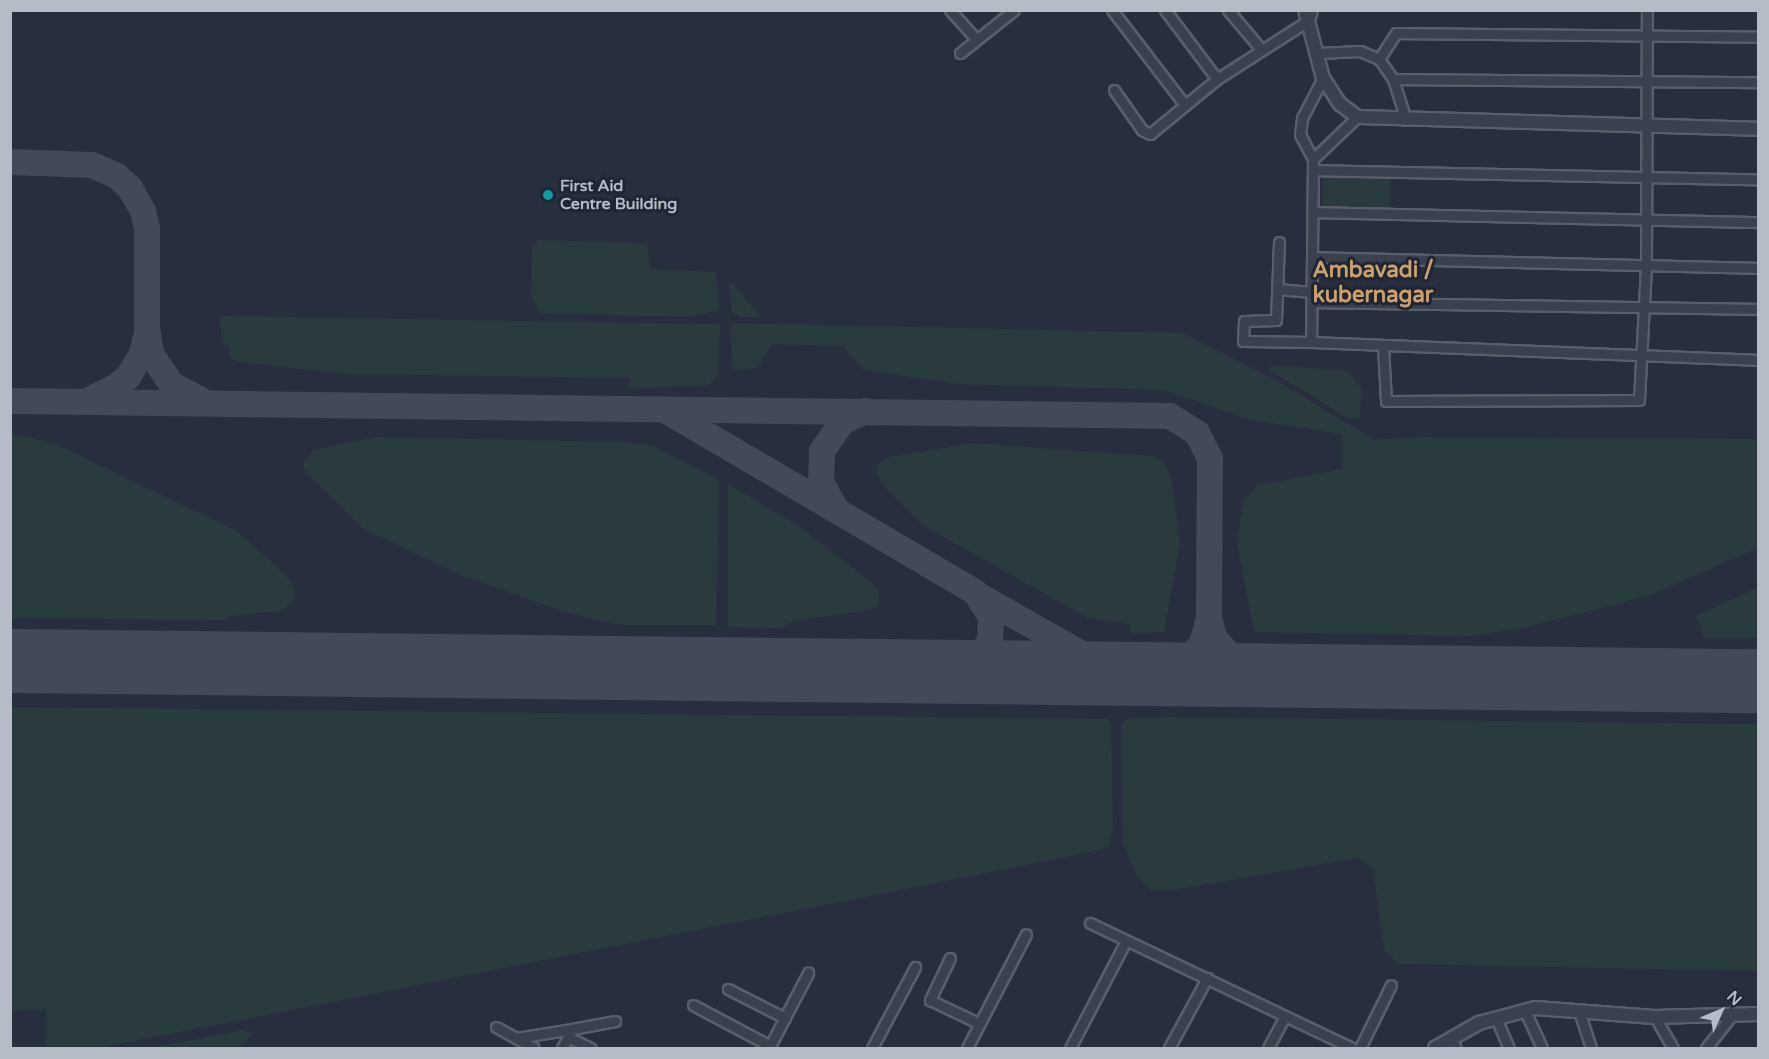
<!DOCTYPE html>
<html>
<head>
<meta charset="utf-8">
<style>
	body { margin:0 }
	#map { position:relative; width:1769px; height:1059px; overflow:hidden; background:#272e3d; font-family:"Varela Round",sans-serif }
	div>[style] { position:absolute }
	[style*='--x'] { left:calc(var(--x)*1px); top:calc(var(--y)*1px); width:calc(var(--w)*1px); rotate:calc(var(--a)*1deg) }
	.green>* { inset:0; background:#2a3b3f; transform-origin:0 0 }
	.taxiway>* { height:26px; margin:-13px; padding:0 13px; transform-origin:13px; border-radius:13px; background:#424958 }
	.runway>* { height:64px; margin:-32px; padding:0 32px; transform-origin:32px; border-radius:32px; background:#424958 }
	.roads { filter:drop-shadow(2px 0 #585e6b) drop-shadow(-2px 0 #585e6b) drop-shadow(0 2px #585e6b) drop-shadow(0 -2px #585e6b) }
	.minor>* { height:9px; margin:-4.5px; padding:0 4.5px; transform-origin:4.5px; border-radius:4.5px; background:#3a404d }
	.tertiary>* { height:12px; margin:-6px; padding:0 6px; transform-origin:6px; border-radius:6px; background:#3a404d }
	.dots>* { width:16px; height:16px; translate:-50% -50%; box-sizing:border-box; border:3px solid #1f2532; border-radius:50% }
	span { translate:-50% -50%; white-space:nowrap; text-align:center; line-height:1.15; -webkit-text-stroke:6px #1f2532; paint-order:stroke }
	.poi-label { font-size:16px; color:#b6bbc8; font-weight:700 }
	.left { translate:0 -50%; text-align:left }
	.district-label { font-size:22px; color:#cda16d; font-weight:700 }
	.frame { position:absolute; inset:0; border:12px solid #b6bbc8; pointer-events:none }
	.north { position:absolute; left:1691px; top:981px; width:60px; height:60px; -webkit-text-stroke:4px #1f2532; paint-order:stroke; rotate:46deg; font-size:16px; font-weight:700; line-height:24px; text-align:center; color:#b6bbc8 }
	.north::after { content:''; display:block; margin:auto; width:21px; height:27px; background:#b6bbc8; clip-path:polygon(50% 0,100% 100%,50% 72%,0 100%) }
</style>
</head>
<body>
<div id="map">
	<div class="green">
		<i style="left:1324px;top:173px;width:67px;height:34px;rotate:3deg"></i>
		<i style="clip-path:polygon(539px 240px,647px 243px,650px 269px,716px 272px,719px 311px,685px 317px,539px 313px,531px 297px,532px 247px)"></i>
		<i style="clip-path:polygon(729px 282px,731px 282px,760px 317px,740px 317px,732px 312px)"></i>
		<i style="clip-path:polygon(220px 316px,716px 324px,720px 326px,718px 373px,715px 380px,706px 386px,629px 388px,629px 378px,345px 374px,239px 362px,230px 359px,228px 345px,222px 345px)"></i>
		<i style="clip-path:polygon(733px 323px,1183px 333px,1277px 381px,1374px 440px,1414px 437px,1758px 439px,1758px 548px,1648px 596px,1522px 628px,1470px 636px,1254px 632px,1237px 542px,1244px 500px,1258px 485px,1342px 469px,1342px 434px,1250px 420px,1164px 390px,957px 384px,864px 370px,842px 346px,772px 344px,757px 368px,733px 370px,730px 326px)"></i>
		<i style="clip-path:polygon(1270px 365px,1342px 370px,1352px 375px,1362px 391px,1359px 419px,1348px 418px,1269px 370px)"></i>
		<i style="clip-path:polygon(11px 433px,53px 443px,235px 530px,286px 575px,293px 586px,295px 601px,279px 611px,231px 616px,224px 620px,11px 618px)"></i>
		<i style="clip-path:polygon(376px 437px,627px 442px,653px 446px,719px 479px,716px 625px,620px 625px,568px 613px,462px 576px,364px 529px,306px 473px,303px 463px,314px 450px)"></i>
		<i style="clip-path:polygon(972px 443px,1153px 456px,1164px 462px,1171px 476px,1180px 543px,1164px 632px,1131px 633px,1129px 624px,1088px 618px,924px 526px,883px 485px,877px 474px,877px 464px,890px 457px)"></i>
		<i style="clip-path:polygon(728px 484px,800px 527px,873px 584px,880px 594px,877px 606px,866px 611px,798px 620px,780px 628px,728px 627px)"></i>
		<i style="clip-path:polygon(1758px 587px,1758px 638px,1704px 638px,1696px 616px)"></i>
		<i style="clip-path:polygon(10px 707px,1108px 719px,1111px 725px,1113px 831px,1107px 848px,1027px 865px,98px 1048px,45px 1048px,46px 1009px,11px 1011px)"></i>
		<i style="clip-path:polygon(1161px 717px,1758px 724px,1758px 971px,1399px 964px,1384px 949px,1373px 869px,1358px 858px,1168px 891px,1151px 890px,1138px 877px,1123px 843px,1121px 726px,1128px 718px)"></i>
		<i style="clip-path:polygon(243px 1030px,252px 1034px,239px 1048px,151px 1048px)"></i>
	</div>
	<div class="taxiway">
		<i style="--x:10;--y:162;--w:82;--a:2.1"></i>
		<i style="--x:92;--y:165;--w:27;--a:24"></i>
		<i style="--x:117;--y:176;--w:18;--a:43"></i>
		<i style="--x:130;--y:188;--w:26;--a:61"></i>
		<i style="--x:143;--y:211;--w:17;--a:77"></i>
		<i style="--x:147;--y:228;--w:100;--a:90"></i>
		<i style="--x:147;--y:328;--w:26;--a:81"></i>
		<i style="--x:151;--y:354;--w:36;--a:56"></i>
		<i style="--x:171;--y:384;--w:34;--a:28"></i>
		<i style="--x:91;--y:399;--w:25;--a:-26"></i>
		<i style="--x:114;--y:388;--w:18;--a:-38"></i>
		<i style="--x:128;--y:377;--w:27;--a:-59"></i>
		<i style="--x:142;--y:354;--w:22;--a:-77"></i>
		<i style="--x:10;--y:401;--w:1160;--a:0.74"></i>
		<i style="--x:1170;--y:416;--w:32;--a:32"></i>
		<i style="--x:1197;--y:433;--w:29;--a:63"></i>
		<i style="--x:1210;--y:459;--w:157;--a:90.4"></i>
		<i style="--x:1209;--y:616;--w:23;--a:77"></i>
		<i style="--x:1214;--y:638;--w:38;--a:48"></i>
		<i style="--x:1239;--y:666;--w:52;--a:11.1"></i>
		<i style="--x:665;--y:410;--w:359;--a:30.4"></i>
		<i style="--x:975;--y:592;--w:30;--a:57"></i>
		<i style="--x:991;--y:617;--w:24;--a:92"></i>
		<i style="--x:990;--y:641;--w:25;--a:124"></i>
		<i style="--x:976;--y:662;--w:31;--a:159"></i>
		<i style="--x:836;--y:509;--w:31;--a:-119"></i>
		<i style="--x:821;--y:482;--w:31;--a:-88"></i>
		<i style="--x:822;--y:451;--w:35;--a:-55"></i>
		<i style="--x:842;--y:422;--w:26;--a:-25"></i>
		<i style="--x:978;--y:595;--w:162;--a:29.6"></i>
		<i style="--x:1140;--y:675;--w:33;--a:-12"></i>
		<i style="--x:1172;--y:668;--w:16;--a:-27"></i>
		<i style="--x:1186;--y:661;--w:23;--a:-47"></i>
		<i style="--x:1202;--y:644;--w:28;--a:-75"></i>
	</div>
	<div class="runway">
		<i style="--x:10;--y:661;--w:1748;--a:0.66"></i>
	</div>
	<div class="roads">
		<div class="minor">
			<i style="--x:950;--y:10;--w:38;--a:48"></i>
			<i style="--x:1112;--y:10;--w:120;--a:52.5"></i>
			<i style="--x:1165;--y:10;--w:86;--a:53"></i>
			<i style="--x:1228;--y:10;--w:50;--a:49.9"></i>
			<i style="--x:960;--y:53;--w:69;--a:-38.5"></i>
			<i style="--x:1318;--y:53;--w:42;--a:-2.7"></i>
			<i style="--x:1360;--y:51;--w:21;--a:23"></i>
			<i style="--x:1379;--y:59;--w:24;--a:55"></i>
			<i style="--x:1393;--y:79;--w:43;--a:72.4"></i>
			<i style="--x:1379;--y:59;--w:31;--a:-57"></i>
			<i style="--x:1396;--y:33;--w:362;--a:0.6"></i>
			<i style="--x:1393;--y:79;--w:365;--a:0.5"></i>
			<i style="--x:1114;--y:90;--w:49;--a:55"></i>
			<i style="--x:1142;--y:130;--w:9;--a:27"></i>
			<i style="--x:1150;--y:134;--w:87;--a:-39.4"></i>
			<i style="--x:1217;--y:79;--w:109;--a:-32.7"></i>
			<i style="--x:1309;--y:20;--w:10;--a:-73"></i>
			<i style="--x:1357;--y:117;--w:61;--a:136.3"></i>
			<i style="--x:1313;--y:159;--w:183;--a:90.6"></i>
			<i style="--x:1311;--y:342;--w:447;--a:2.3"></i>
			<i style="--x:1313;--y:159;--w:27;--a:-118"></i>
			<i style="--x:1300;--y:135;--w:17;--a:-83"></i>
			<i style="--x:1302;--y:118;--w:45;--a:-62.3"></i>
			<i style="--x:1313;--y:170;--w:445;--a:1.2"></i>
			<i style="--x:1313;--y:212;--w:445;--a:1.3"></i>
			<i style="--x:1279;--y:242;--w:78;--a:92.2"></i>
			<i style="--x:1276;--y:320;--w:32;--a:178"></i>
			<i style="--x:1244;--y:321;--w:20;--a:93"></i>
			<i style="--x:1243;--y:341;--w:68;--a:0.8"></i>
			<i style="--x:1312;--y:257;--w:446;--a:1.4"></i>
			<i style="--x:1277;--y:289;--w:35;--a:5"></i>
			<i style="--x:1312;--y:302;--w:446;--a:0.9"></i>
			<i style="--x:1383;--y:347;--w:54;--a:86.8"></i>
			<i style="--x:1386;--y:401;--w:253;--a:-0.2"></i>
			<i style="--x:1639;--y:400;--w:132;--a:-87"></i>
			<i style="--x:1646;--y:268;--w:258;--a:-89.8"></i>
			<i style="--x:1090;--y:923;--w:290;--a:25.5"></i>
			<i style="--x:950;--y:958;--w:47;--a:115.5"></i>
			<i style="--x:930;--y:1000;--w:55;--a:25.6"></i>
			<i style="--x:728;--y:989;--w:64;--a:27"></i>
			<i style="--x:693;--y:1005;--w:87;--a:28"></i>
			<i style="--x:1525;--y:1011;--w:41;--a:65.3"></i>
			<i style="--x:1579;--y:1011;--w:39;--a:72"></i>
			<i style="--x:1655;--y:1017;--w:36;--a:60"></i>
			<i style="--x:1496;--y:1018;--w:33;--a:67"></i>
			<i style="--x:496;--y:1027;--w:43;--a:28.9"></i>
			<i style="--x:568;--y:1037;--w:25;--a:26"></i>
			<i style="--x:516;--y:1038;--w:57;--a:-9.1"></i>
			<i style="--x:1451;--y:1039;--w:10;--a:61"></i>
			<i style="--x:562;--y:1048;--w:21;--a:-62"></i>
			<i style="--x:572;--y:1029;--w:44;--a:-10.5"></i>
			<i style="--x:769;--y:1048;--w:85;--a:-62.5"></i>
			<i style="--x:872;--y:1048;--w:92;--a:-62"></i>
			<i style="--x:967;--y:1048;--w:128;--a:-62.6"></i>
			<i style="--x:1070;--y:1048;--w:121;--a:-62.4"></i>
			<i style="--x:1169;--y:1048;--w:80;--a:-61.5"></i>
			<i style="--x:1268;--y:1048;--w:36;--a:-62"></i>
			<i style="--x:1360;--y:1048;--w:70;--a:-63.8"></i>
			<i style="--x:1706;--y:1048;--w:42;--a:-51.8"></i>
		</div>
		<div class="tertiary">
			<i style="--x:1305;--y:10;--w:70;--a:75.2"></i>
			<i style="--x:1323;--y:78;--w:31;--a:57"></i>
			<i style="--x:1340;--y:104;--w:21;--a:37"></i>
			<i style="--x:1357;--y:117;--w:401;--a:1.7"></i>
			<i style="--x:1435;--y:1048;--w:51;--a:-29.6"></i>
			<i style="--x:1479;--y:1023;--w:58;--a:-15"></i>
			<i style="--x:1535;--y:1008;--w:120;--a:4.3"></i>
			<i style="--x:1655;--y:1017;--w:103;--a:-1.7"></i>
		</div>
	</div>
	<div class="dots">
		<i style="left:548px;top:195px;background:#0f9aa8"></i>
	</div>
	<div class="poi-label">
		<span class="left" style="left:560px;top:195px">First Aid<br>Centre Building</span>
	</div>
	<div class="district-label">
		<span style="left:1373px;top:283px">Ambavadi /<br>kubernagar</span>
	</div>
	<div class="frame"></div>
	<div class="north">N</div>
</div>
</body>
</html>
